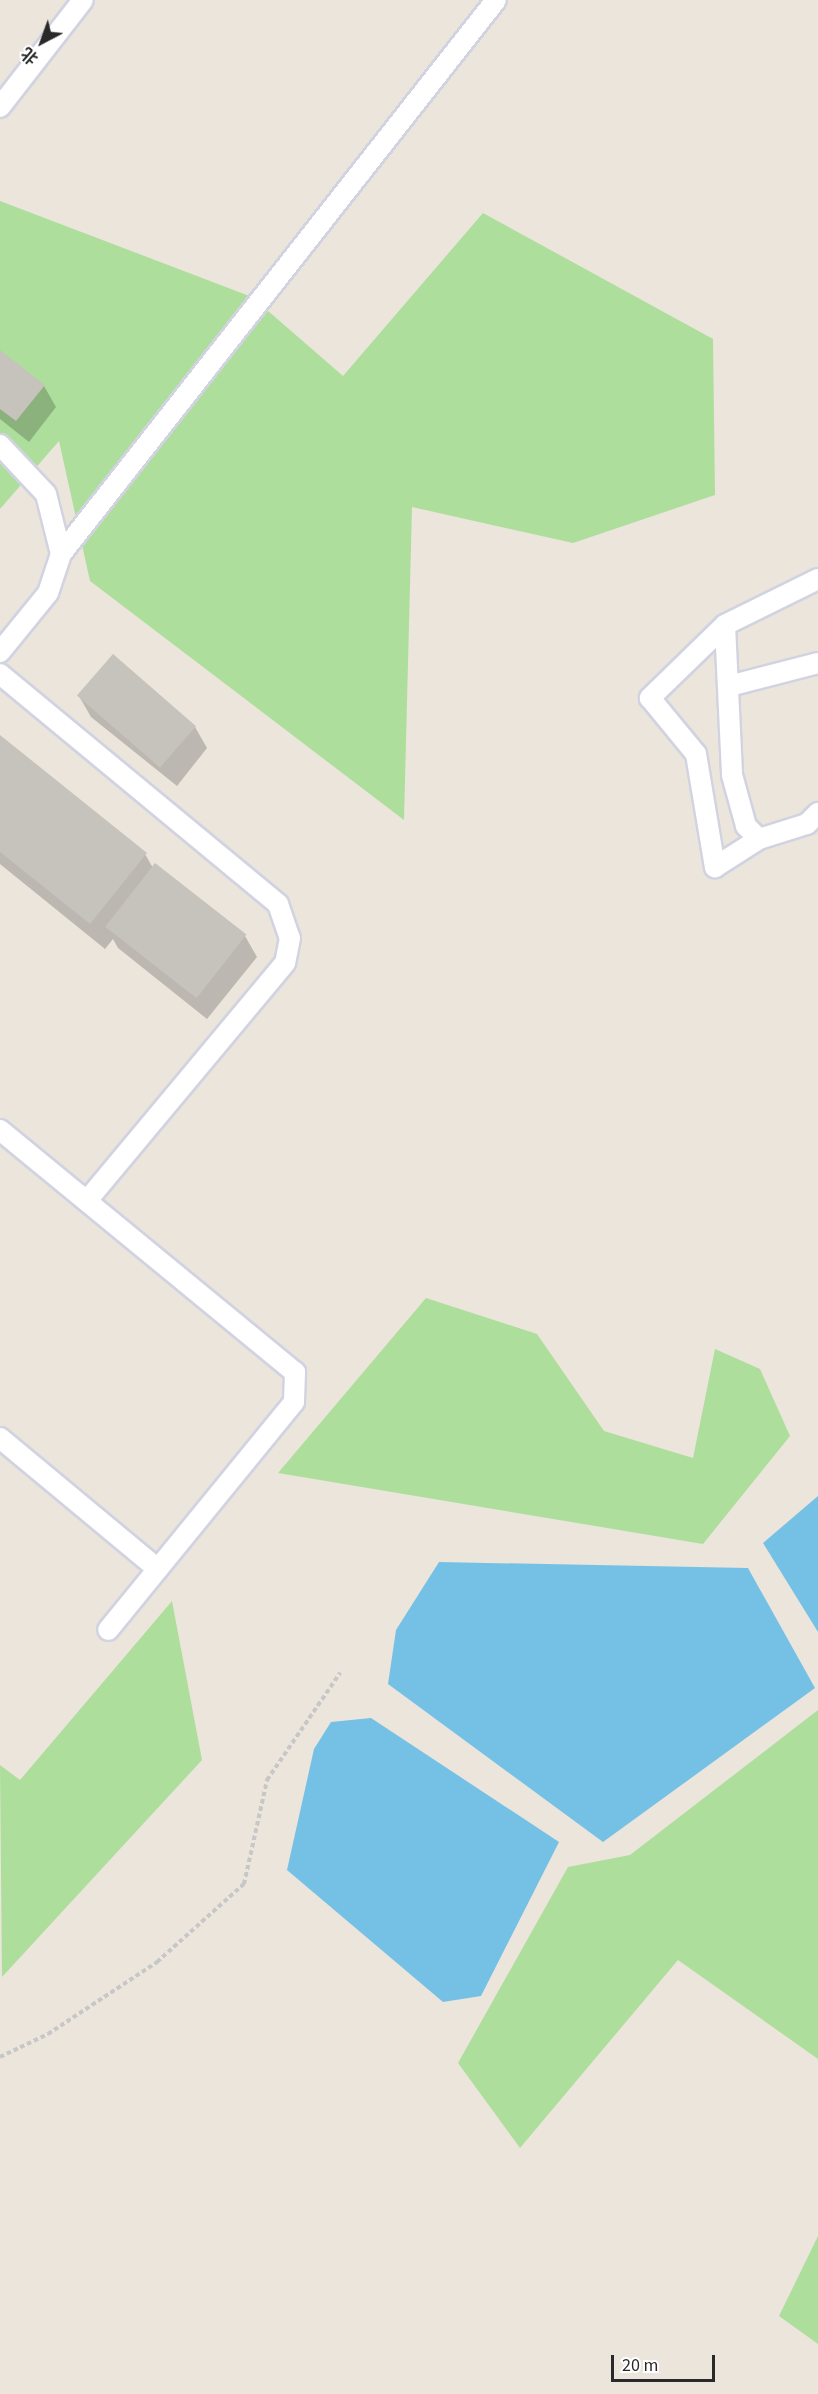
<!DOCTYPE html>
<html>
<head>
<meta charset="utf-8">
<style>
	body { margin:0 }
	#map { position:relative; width:818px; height:2394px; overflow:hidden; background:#ebe5dc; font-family:"Source Sans 3","Noto Sans SC",sans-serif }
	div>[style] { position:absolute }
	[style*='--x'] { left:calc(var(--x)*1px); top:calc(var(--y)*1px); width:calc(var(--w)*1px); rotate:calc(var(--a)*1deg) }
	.green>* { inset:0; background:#aede9c }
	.water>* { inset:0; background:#75c1e6 }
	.shadow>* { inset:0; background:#0003 }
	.building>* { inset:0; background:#c6c2bc; transform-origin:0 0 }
	.path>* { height:4px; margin-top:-2px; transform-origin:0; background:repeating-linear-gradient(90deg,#c7c7c7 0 4.5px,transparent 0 7.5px) }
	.roads { filter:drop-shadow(2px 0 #d2d3e1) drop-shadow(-2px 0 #d2d3e1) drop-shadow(0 2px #d2d3e1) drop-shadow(0 -2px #d2d3e1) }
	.service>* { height:20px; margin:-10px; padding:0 10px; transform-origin:10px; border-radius:10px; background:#fff }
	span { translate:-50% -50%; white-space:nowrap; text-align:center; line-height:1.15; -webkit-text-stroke:6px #fff; paint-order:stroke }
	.north { position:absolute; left:12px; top:12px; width:60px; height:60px; -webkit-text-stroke:4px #fff; paint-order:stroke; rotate:221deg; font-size:16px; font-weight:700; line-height:24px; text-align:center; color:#292929 }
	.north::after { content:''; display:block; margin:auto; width:21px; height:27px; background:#292929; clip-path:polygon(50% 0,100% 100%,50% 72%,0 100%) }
	.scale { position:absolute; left:611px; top:2355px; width:104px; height:27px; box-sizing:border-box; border:3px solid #292929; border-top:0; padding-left:8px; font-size:18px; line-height:21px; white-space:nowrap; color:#292929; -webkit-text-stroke:4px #fff; paint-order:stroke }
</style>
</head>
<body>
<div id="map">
	<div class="green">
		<i style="clip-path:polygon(0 201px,252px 297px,343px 376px,483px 213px,713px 339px,715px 495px,573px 543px,412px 507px,404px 820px,90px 581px,59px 441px,0 509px)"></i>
		<i style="clip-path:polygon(426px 1298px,537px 1334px,604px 1431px,693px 1458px,715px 1349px,760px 1369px,790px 1436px,703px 1544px,278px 1473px)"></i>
		<i style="clip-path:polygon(172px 1601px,202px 1760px,2px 1977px,0 1765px,20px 1780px)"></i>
		<i style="clip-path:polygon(818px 1710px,818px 2059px,678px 1960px,520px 2148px,458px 2063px,568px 1867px,630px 1855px)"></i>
		<i style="clip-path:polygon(818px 2236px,818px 2344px,779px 2316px)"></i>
	</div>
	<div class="water">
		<i style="clip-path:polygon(818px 1496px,818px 1632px,763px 1543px)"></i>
		<i style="clip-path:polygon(439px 1562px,748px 1568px,815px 1688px,603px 1842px,388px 1684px,396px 1630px)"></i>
		<i style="clip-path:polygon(371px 1718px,559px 1842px,481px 1996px,443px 2002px,287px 1870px,314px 1749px,331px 1722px)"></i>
	</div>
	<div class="shadow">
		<i style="clip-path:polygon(0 352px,44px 386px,56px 407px,29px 442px,0 419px)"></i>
		<i style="clip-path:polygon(79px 696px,195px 727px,207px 748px,177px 786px,91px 717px)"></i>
		<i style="clip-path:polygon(0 737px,145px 854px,153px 868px,245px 936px,257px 957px,207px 1019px,118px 948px,113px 939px,105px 949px,0 864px)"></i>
	</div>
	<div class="building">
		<i style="clip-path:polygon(0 350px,45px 385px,16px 421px,0 409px)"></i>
		<i style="left:113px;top:654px;width:110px;height:55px;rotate:41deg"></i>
		<i style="clip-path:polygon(0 735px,147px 853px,90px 924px,0 852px)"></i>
		<i style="left:155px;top:863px;width:116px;height:81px;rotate:38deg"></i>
	</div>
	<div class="path">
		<i style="--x:0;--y:2057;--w:53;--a:-25.6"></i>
		<i style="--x:48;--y:2034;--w:131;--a:-33.4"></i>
		<i style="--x:157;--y:1962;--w:117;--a:-41.9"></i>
		<i style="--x:244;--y:1884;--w:107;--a:-77.5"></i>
		<i style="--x:267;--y:1780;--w:130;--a:-55.7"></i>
	</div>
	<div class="roads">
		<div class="service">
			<i style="--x:0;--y:107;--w:135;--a:-52.2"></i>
			<i style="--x:0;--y:445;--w:67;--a:46.8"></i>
			<i style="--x:46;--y:494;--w:62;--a:76"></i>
			<i style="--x:61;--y:554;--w:41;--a:108.4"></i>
			<i style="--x:48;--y:593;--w:76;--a:129.1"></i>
			<i style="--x:61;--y:554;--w:704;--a:-51.86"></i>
			<i style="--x:818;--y:579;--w:104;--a:153.7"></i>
			<i style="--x:725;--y:625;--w:105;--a:135.8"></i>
			<i style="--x:650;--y:698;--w:72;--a:50.6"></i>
			<i style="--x:696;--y:754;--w:115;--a:80.5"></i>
			<i style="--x:715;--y:867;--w:52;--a:-32.5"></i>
			<i style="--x:759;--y:839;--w:50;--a:-17.4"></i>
			<i style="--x:807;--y:824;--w:16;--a:-45"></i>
			<i style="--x:725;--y:625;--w:150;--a:87.3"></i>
			<i style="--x:732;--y:775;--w:53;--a:74.6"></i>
			<i style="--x:746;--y:826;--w:18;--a:45"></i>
			<i style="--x:0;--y:674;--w:361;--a:39.6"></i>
			<i style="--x:278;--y:904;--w:36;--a:71"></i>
			<i style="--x:290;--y:938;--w:25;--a:101"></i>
			<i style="--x:285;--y:963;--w:310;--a:129.8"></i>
			<i style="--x:729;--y:686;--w:92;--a:-14.5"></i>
			<i style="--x:0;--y:1130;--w:382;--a:39.4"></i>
			<i style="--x:295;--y:1372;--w:30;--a:92"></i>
			<i style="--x:294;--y:1402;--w:294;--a:129.2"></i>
			<i style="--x:0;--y:1438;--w:205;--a:39.7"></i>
		</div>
	</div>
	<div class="north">北</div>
	<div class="scale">20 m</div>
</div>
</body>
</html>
